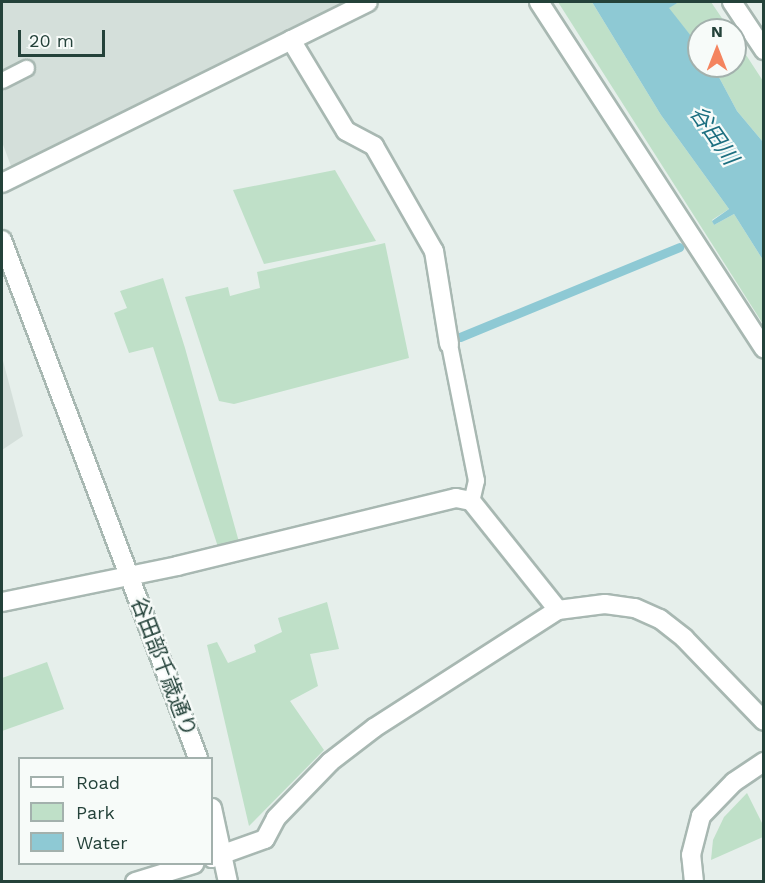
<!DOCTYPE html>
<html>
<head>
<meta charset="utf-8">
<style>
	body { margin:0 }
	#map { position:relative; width:765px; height:883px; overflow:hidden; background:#e6efeb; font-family:"Work Sans","Noto Sans JP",sans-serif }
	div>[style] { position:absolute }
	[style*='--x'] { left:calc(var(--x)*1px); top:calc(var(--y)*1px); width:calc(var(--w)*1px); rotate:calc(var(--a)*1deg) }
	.built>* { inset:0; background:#d4dfda }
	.green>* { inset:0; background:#bfe0c8 }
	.water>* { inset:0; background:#8ec9d4 }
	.stream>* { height:9px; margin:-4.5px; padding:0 4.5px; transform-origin:4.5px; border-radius:4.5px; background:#8ec9d4 }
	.roads { filter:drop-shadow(2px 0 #a8b8b2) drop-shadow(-2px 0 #a8b8b2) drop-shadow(0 2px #a8b8b2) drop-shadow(0 -2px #a8b8b2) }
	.service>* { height:15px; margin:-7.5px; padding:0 7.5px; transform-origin:7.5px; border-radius:7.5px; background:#fff }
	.minor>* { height:18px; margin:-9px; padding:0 9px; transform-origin:9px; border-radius:9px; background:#fff }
	.tertiary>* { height:18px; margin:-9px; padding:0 9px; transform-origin:9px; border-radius:9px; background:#fff }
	span { translate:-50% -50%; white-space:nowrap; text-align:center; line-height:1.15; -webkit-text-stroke:4.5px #f7fbf9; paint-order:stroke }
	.street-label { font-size:21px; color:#24423a }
	.water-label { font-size:22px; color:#1c6f80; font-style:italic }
	.frame { position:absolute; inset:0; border:3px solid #24423a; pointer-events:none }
	.legend { position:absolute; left:18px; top:757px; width:195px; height:108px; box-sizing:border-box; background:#f7fbf9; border:2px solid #a3b1ad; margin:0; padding:8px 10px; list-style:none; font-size:18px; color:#24423a }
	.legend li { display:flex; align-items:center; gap:12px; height:30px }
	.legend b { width:30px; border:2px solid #a3b1ad }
	.north { position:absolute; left:687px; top:18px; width:60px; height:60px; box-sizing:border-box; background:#f7fbf9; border:2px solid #a3b1ad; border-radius:50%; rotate:0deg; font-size:16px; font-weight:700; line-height:24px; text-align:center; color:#24423a }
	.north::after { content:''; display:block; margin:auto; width:21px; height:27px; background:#f4845f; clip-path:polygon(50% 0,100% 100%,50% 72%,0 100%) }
	.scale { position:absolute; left:18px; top:30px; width:87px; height:27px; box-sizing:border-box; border:3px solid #24423a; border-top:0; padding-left:8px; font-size:18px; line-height:21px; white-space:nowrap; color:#24423a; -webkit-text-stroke:4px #f7fbf9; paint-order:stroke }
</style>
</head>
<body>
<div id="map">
	<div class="built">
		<i style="clip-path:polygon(2px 2px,348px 2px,16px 167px,11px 166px,2px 142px)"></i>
		<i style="clip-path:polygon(2px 357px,23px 436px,2px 450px)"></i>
	</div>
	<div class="green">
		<i style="clip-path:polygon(558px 2px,592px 2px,661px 115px,729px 209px,712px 220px,714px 225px,734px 214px,763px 260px,763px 324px)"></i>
		<i style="clip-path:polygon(679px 2px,711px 2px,730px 30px,699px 30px,699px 46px,668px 8px)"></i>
		<i style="clip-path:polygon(735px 38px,763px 81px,763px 142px,737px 111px,713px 66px,735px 66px)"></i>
		<i style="clip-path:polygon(335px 170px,376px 241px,264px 264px,233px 190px)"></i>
		<i style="clip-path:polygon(385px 243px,409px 358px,234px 404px,219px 401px,185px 297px,228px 287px,230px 296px,260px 288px,257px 272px)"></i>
		<i style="clip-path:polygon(163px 278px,185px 348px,239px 542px,218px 547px,153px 347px,129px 353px,114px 313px,127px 308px,120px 291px)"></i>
		<i style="clip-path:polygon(327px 602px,339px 649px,310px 654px,318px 686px,290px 701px,324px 750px,249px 826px,207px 645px,217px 642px,228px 663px,256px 652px,254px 645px,282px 632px,278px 618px)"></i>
		<i style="clip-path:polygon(47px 662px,64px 709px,2px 731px,2px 678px)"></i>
		<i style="clip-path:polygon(747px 793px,763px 825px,763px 837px,711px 860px,713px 840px,724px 817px)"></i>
	</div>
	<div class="water">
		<i style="clip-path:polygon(592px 2px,679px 2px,669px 8px,699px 46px,699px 66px,713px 66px,737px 111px,763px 142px,763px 260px,734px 214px,714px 225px,712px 221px,729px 209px,661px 115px)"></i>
	</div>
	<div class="stream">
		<i style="--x:460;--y:337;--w:237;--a:-22.3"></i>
	</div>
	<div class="roads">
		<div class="service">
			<i style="--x:2;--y:80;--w:27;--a:-27"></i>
			<i style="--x:449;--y:344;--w:139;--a:78.8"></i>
			<i style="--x:476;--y:480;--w:22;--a:103"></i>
		</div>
		<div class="minor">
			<i style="--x:539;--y:2;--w:413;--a:57"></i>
			<i style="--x:732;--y:2;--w:58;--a:56.3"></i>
			<i style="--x:291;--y:40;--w:106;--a:58.9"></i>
			<i style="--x:346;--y:131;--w:32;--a:28"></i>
			<i style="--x:374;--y:146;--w:121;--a:60.3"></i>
			<i style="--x:434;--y:251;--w:94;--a:80.8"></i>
			<i style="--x:2;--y:183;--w:408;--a:-26.3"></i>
			<i style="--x:2;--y:602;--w:179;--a:-11.6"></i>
			<i style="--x:177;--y:566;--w:287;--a:-13.7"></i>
			<i style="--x:456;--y:498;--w:15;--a:11"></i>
			<i style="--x:471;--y:501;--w:139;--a:51.4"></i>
			<i style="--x:212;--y:858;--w:56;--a:-19.7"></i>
			<i style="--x:265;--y:839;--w:24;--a:-62"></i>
			<i style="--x:276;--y:818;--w:78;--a:-46"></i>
			<i style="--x:330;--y:762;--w:56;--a:-37.7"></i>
			<i style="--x:374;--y:728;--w:219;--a:-32.7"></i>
			<i style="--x:558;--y:610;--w:47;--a:-7.3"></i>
			<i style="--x:605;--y:604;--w:30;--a:8"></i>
			<i style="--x:635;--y:608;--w:27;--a:24"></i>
			<i style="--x:660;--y:619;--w:31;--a:38"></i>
			<i style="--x:684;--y:638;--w:115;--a:46.1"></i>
			<i style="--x:135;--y:882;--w:62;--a:-17"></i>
		</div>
		<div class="tertiary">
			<i style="--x:2;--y:240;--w:554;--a:69.27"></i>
			<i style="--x:212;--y:808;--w:76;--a:77.8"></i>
			<i style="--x:694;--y:882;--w:27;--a:-96"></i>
			<i style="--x:691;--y:855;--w:40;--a:-75.6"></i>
			<i style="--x:701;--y:816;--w:47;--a:-45.9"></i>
			<i style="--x:734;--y:782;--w:36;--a:-34"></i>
		</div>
	</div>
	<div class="street-label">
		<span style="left:164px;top:667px;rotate:69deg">谷田部千歳通り</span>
	</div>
	<div class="water-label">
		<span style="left:714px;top:135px;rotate:55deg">谷田川</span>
	</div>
	<div class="frame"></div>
	<ul class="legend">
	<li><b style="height:8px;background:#fff"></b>Road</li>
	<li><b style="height:16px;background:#bfe0c8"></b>Park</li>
	<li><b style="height:16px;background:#8ec9d4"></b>Water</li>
	</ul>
	<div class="north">N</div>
	<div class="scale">20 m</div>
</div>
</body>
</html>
